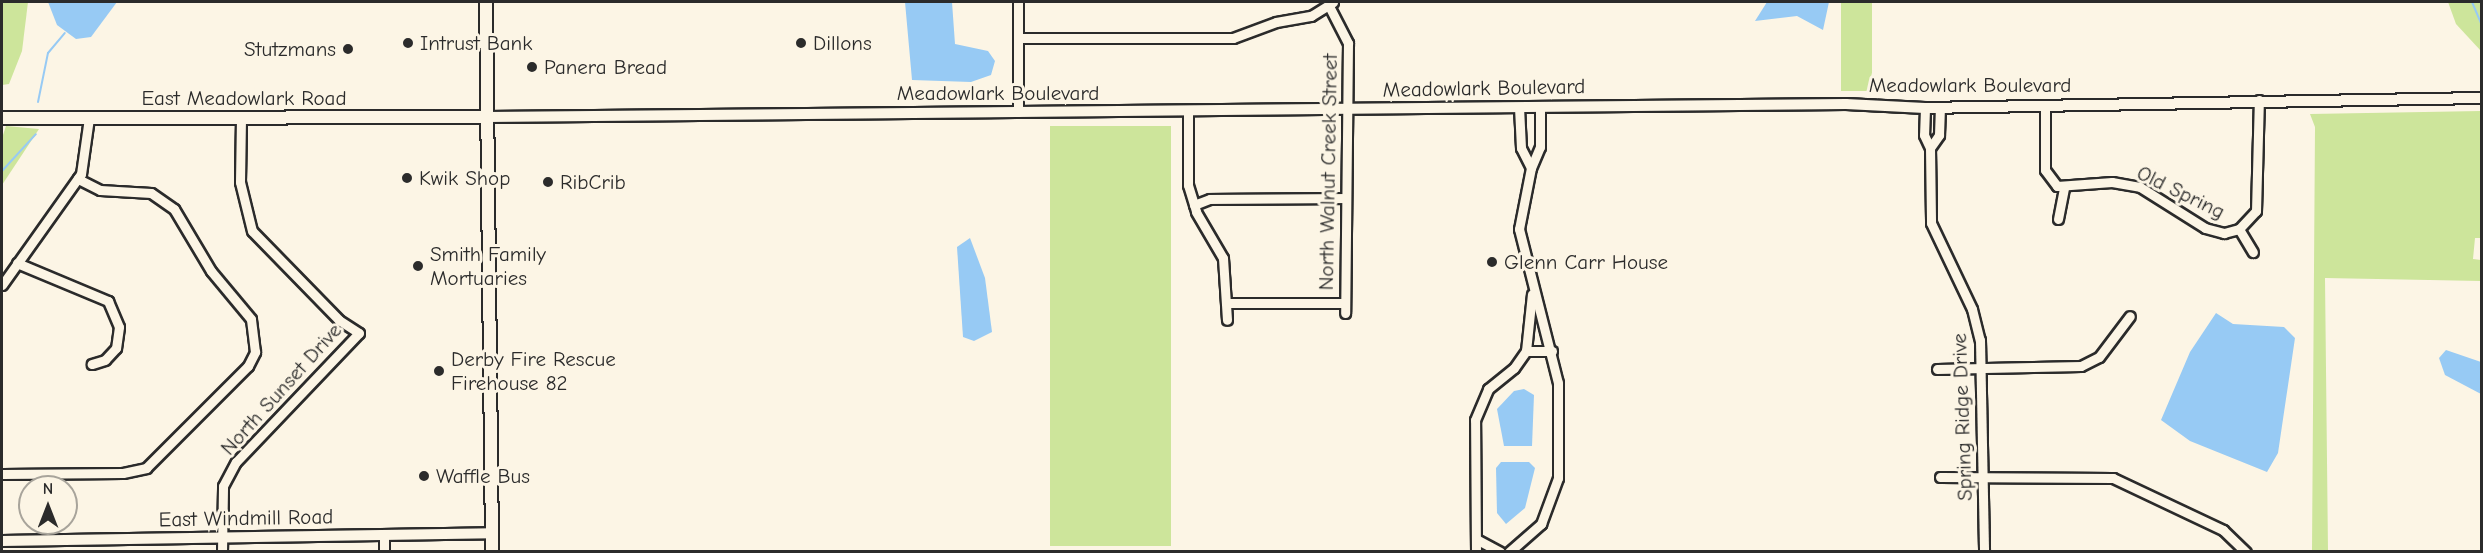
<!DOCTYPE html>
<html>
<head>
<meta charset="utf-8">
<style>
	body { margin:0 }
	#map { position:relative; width:2483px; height:553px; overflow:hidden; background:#fcf5e5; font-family:"Comic Neue",sans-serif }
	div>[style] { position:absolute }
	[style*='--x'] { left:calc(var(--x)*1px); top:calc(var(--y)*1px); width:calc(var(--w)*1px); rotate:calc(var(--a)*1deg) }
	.green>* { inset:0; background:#cde59b; transform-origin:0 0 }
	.water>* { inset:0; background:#97caf4 }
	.stream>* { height:2px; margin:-1px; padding:0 1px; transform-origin:1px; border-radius:1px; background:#97caf4 }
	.roads { filter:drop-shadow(2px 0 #2b2b2b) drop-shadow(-2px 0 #2b2b2b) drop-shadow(0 2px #2b2b2b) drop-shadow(0 -2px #2b2b2b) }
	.minor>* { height:9px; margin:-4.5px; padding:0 4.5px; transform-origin:4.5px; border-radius:4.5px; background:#fcf5e5 }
	.tertiary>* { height:10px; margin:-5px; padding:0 5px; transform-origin:5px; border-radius:5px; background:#fcf5e5 }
	.secondary>* { height:12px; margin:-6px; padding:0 6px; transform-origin:6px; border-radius:6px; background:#fcf5e5 }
	.dots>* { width:16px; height:16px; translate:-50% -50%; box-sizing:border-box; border:3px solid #fcf5e5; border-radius:50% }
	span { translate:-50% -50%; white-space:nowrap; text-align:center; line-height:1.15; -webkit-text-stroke:6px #fcf5e5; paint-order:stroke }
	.poi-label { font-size:21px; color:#2b2b2b }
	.left { translate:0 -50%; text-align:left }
	.right { translate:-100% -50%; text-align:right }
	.street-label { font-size:21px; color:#2b2b2b }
	.frame { position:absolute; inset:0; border:3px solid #2b2b2b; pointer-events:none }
	.north { position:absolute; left:18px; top:475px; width:60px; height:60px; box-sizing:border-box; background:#fcf5e5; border:2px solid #a8a49b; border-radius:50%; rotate:0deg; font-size:16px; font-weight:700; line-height:24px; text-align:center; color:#2b2b2b }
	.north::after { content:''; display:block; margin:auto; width:21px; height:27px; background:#2b2b2b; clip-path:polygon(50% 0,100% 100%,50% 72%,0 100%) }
</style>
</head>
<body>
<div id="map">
	<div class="green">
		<i style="clip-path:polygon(2px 2px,28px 2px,22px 51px,9px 84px,2px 85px)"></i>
		<i style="left:1841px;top:2px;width:31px;height:89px"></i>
		<i style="clip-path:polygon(2448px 2px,2481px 2px,2481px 51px,2456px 24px)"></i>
		<i style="clip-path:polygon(2481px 111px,2481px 238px,2475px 238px,2473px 259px,2481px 260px,2481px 281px,2325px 278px,2328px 551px,2312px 551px,2315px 127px,2310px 114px)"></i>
		<i style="clip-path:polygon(6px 126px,39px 129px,2px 185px,2px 138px)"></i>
		<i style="left:1050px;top:126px;width:121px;height:420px"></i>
	</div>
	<div class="water">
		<i style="clip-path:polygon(48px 2px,117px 2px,91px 37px,76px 39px,57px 25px)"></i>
		<i style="clip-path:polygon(905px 2px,952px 2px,955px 44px,988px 51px,995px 61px,991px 75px,971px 82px,912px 80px)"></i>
		<i style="clip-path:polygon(1767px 2px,1829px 2px,1823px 30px,1797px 16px,1755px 21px)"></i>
		<i style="clip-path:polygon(970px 238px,985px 278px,992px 332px,974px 341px,963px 337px,957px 247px)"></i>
		<i style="clip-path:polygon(2216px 313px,2233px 324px,2284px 327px,2295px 338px,2278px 453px,2267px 472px,2190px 441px,2161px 420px,2190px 352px)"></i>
		<i style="clip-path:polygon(2446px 350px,2481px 362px,2481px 394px,2445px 375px,2439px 358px)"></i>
		<i style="clip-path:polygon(1524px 389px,1534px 395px,1532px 446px,1504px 446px,1497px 409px,1514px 391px)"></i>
		<i style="clip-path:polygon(1501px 462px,1529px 462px,1535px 468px,1525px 508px,1506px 524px,1497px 513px,1496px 468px)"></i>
	</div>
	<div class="stream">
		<i style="--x:2472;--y:2;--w:26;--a:67"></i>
		<i style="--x:38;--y:102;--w:50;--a:-78.5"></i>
		<i style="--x:48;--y:53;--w:26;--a:-50"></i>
		<i style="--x:2;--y:171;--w:50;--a:-47.4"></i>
	</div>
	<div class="roads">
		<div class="minor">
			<i style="--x:1018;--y:2;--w:110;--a:90"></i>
			<i style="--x:1329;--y:6;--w:42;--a:62.8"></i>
			<i style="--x:1348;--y:43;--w:270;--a:90.6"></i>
			<i style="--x:1018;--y:38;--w:215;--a:0"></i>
			<i style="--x:1233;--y:38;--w:46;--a:-20.4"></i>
			<i style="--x:1276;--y:22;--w:36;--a:-10"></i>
			<i style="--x:1311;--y:16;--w:26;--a:-32"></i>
			<i style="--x:2045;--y:105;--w:65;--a:90"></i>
			<i style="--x:2045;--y:170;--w:20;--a:53"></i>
			<i style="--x:2057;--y:186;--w:55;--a:-4.2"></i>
			<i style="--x:2112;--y:182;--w:28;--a:10"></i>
			<i style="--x:2140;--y:187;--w:77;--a:32.2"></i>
			<i style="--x:2205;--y:228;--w:20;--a:15"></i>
			<i style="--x:2224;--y:233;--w:16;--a:-15"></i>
			<i style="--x:2239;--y:229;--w:25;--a:-47"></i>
			<i style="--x:2256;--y:211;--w:111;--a:-88.5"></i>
			<i style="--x:1519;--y:107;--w:41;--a:87.2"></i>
			<i style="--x:1521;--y:148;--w:22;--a:63"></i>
			<i style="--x:1925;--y:108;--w:27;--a:92"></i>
			<i style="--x:1924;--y:135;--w:14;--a:65"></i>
			<i style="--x:1930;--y:148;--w:16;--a:-55"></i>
			<i style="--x:1939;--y:135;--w:28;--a:-88"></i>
			<i style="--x:1188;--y:111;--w:74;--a:90"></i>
			<i style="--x:1188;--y:185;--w:28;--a:73"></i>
			<i style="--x:1196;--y:212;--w:53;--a:59.6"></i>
			<i style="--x:1223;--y:258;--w:62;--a:86.3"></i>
			<i style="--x:1930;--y:148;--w:75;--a:89.2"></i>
			<i style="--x:1931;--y:223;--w:95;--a:64.5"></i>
			<i style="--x:1972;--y:309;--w:32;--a:76"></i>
			<i style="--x:1980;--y:340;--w:212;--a:88.9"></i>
			<i style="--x:1194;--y:205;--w:17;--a:-21"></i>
			<i style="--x:1210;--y:199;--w:135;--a:-0.4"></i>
			<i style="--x:2058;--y:219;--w:32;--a:-79"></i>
			<i style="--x:2239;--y:229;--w:27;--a:59"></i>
			<i style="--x:17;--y:263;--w:99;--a:22.7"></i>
			<i style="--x:108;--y:301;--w:28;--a:67"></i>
			<i style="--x:119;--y:327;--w:21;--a:98"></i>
			<i style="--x:116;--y:348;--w:16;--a:133"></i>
			<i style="--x:105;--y:360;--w:14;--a:163"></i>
			<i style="--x:2;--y:285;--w:136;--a:-54.6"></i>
			<i style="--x:81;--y:174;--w:57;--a:-81.9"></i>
			<i style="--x:1227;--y:303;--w:118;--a:0"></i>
			<i style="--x:1526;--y:351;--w:26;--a:0"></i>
			<i style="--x:1937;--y:369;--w:144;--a:-1.2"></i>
			<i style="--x:2081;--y:366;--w:20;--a:-27"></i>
			<i style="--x:2099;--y:357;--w:51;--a:-52.9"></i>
			<i style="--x:2;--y:474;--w:121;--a:-0.5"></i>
			<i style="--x:123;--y:473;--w:24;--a:-12"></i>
			<i style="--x:146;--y:468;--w:144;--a:-45"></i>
			<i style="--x:248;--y:366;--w:16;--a:-63"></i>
			<i style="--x:255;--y:352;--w:33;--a:-97"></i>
			<i style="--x:251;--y:319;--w:62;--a:-129.8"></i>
			<i style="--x:211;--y:271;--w:72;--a:-120.8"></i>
			<i style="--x:174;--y:209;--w:28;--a:-145"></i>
			<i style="--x:151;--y:193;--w:51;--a:-176.6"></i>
			<i style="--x:100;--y:190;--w:25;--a:-153"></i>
			<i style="--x:1940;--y:477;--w:173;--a:0.3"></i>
			<i style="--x:2113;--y:478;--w:122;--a:25.3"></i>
			<i style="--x:2223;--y:530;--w:32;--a:44"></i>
			<i style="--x:384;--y:535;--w:17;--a:90"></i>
			<i style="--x:1476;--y:539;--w:27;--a:28"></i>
			<i style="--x:222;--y:552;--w:66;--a:-89.1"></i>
			<i style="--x:223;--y:486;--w:27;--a:-62"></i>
			<i style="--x:236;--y:462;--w:178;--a:-46.4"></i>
			<i style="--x:359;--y:333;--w:24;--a:-147"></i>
			<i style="--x:339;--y:320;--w:124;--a:-134.3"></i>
			<i style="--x:252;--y:231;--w:50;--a:-103.8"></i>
			<i style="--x:240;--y:182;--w:65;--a:-89.1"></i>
			<i style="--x:1476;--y:552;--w:132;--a:-90.4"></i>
			<i style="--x:1475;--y:420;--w:34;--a:-67"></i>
			<i style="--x:1488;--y:389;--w:33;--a:-39"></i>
			<i style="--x:1514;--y:368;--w:21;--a:-55"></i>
			<i style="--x:1526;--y:351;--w:57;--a:-84"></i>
			<i style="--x:1509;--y:552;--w:43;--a:-41.2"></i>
			<i style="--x:1541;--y:524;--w:49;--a:-69.7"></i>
			<i style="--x:1558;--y:478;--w:95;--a:-90"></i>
			<i style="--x:1558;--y:383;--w:159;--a:-104.2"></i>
			<i style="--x:1519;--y:229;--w:62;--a:-78.9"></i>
			<i style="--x:1531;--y:168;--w:23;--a:-67"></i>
			<i style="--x:1540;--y:147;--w:40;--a:-90"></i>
		</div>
		<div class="tertiary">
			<i style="--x:487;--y:117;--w:1359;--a:-0.55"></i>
			<i style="--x:1846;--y:104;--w:79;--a:2.9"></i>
			<i style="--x:1925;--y:108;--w:557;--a:-1.03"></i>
			<i style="--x:2;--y:541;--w:490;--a:-0.9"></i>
		</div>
		<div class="secondary">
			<i style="--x:486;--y:2;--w:550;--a:89.37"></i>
			<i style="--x:2;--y:118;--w:485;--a:-0.1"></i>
		</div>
	</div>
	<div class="dots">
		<i style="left:408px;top:43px;background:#2b2b2b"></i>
		<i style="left:801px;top:43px;background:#2b2b2b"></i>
		<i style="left:348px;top:49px;background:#2b2b2b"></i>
		<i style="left:532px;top:67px;background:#2b2b2b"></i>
		<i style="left:407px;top:178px;background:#2b2b2b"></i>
		<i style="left:548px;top:182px;background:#2b2b2b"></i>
		<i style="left:1492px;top:262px;background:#2b2b2b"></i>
		<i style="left:418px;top:266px;background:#2b2b2b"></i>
		<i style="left:439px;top:371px;background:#2b2b2b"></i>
		<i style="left:424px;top:476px;background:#2b2b2b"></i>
	</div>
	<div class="poi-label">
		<span class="left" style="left:420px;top:43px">Intrust Bank</span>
		<span class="left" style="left:813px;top:43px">Dillons</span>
		<span class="right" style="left:336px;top:49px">Stutzmans</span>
		<span class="left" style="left:544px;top:67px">Panera Bread</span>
		<span class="left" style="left:419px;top:178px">Kwik Shop</span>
		<span class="left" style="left:560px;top:182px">RibCrib</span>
		<span class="left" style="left:430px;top:266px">Smith Family<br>Mortuaries</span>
		<span class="left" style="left:1504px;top:262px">Glenn Carr House</span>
		<span class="left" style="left:451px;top:371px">Derby Fire Rescue<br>Firehouse 82</span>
		<span class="left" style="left:436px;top:476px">Waffle Bus</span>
	</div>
	<div class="street-label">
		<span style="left:1970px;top:85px">Meadowlark Boulevard</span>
		<span style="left:1484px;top:88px;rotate:-1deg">Meadowlark Boulevard</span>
		<span style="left:998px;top:93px">Meadowlark Boulevard</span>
		<span style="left:244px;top:98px">East Meadowlark Road</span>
		<span style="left:1328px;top:172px;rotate:-89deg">North Walnut Creek Street</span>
		<span style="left:2181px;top:192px;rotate:26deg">Old Spring</span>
		<span style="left:281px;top:389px;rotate:-48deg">North Sunset Drive</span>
		<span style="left:1962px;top:417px;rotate:-92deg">Spring Ridge Drive</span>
		<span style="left:246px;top:518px;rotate:-1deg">East Windmill Road</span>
	</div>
	<div class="frame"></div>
	<div class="north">N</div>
</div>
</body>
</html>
